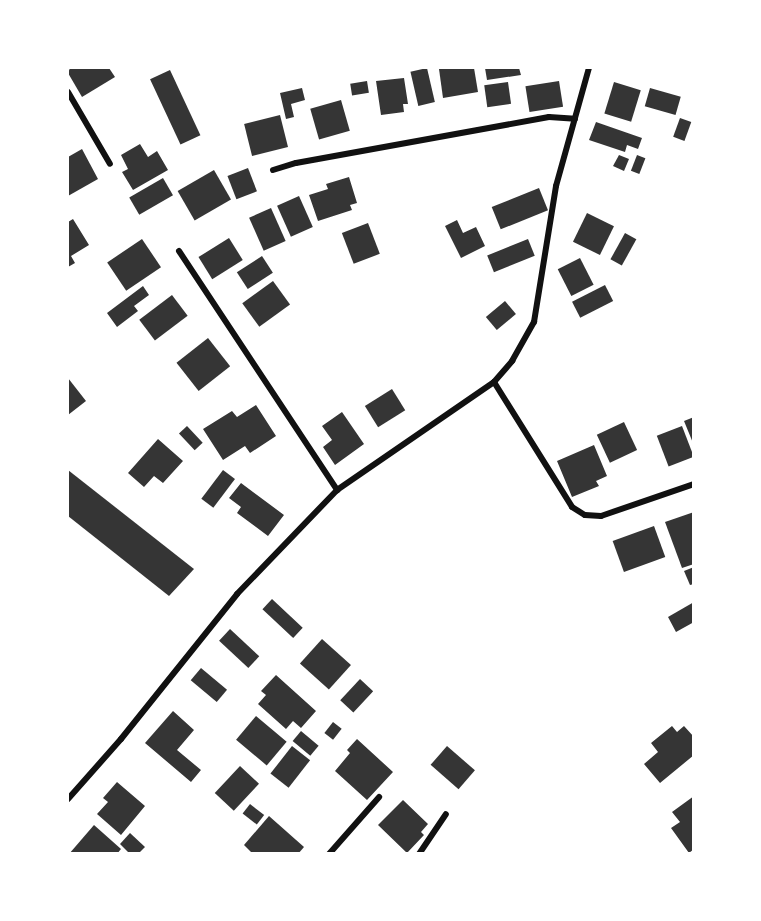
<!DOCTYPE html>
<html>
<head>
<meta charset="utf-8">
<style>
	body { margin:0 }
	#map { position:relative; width:761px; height:921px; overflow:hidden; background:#fff; font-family:Overpass,sans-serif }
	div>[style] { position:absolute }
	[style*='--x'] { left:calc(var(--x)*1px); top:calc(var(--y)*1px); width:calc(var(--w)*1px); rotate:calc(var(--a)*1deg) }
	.building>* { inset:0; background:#353535; transform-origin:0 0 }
	.minor>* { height:6px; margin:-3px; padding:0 3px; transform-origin:3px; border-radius:3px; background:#111 }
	span { translate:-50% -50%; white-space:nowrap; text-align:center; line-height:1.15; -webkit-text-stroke:6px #fff; paint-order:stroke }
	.frame { position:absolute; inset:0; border:69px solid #fff; pointer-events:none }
</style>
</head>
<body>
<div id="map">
	<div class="building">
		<i style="clip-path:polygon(70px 68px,109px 68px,115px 77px,82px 97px,68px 73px)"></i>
		<i style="left:427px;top:68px;width:35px;height:17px;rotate:77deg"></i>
		<i style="clip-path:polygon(449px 68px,474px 68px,478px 92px,443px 98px,439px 69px)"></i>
		<i style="clip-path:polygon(485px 68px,519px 68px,521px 75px,487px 80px)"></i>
		<i style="left:170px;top:70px;width:72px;height:22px;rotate:65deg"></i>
		<i style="clip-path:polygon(404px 78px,408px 104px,403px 104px,404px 112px,381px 115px,376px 81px)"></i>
		<i style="left:367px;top:81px;width:12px;height:17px;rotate:81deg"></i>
		<i style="left:559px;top:81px;width:26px;height:34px;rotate:81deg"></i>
		<i style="left:508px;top:82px;width:22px;height:24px;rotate:82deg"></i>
		<i style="left:614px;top:82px;width:28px;height:33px;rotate:17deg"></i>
		<i style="clip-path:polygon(302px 88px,305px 100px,291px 104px,294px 117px,286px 119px,280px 93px)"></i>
		<i style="left:650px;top:88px;width:32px;height:19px;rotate:16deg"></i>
		<i style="left:341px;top:100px;width:32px;height:32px;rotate:74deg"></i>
		<i style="left:280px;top:115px;width:33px;height:37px;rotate:76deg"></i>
		<i style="left:680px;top:118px;width:12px;height:20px;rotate:20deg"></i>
		<i style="clip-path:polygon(596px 122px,642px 138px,638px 149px,627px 145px,625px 152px,589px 140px)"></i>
		<i style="clip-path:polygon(140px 144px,148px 157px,157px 151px,168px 170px,133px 190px,122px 172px,128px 169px,121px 155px)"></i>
		<i style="clip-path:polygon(82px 149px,98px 179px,68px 196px,68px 157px)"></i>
		<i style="clip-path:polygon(619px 155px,629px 159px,624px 171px,613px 166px)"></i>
		<i style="left:637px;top:155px;width:9px;height:17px;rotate:21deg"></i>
		<i style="left:248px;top:168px;width:25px;height:22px;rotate:69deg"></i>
		<i style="left:214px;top:170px;width:34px;height:42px;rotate:60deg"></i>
		<i style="clip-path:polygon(349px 177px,357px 203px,350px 205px,352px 210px,318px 221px,309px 195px,328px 189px,326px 184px)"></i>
		<i style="left:163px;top:178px;width:20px;height:39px;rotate:60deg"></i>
		<i style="left:539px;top:188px;width:24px;height:51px;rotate:68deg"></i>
		<i style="left:299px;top:196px;width:34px;height:24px;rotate:66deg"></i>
		<i style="left:271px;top:208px;width:36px;height:24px;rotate:66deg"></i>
		<i style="left:587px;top:213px;width:30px;height:32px;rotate:26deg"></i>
		<i style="clip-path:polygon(73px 219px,89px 245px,71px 256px,75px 263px,68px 267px,68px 222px)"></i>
		<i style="clip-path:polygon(457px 220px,463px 233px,476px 227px,485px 246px,461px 258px,445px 226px)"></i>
		<i style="left:368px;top:223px;width:33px;height:28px;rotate:69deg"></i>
		<i style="left:625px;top:233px;width:13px;height:30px;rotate:29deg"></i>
		<i style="left:229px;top:238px;width:26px;height:36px;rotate:58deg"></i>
		<i style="left:142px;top:239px;width:34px;height:42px;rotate:56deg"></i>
		<i style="left:528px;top:239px;width:18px;height:44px;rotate:68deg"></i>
		<i style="left:262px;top:256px;width:20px;height:30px;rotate:57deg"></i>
		<i style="left:580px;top:258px;width:30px;height:25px;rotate:63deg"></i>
		<i style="left:273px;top:281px;width:29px;height:38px;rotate:54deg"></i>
		<i style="left:605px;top:285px;width:18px;height:37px;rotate:63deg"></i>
		<i style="clip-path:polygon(143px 286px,149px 295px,134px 306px,138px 311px,117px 327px,107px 313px)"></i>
		<i style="left:172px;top:295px;width:26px;height:41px;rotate:53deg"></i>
		<i style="left:505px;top:301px;width:17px;height:25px;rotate:50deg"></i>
		<i style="left:208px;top:338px;width:36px;height:40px;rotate:52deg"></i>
		<i style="clip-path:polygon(68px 378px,86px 401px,68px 415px)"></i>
		<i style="left:392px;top:389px;width:25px;height:32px;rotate:58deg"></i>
		<i style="clip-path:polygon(256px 405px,276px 436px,250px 453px,245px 446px,223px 460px,203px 429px,232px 411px,237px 417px)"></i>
		<i style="clip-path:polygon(342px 412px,364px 444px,335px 465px,323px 447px,332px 440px,322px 426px)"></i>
		<i style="clip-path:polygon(694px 417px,694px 443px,693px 443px,684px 421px)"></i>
		<i style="left:624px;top:422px;width:31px;height:30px;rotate:65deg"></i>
		<i style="left:187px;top:426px;width:23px;height:11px;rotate:47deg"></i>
		<i style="left:682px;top:426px;width:33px;height:27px;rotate:69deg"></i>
		<i style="clip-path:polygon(158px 439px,183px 461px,163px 483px,154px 476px,144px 487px,128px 473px)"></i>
		<i style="clip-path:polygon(594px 445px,607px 476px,596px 481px,599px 486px,572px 497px,557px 461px)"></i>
		<i style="clip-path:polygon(68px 470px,194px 569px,169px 596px,68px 516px)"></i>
		<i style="left:223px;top:470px;width:15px;height:36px;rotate:37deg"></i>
		<i style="clip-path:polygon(241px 483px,284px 515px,268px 536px,237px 513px,241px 507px,229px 498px)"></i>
		<i style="clip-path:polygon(694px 512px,694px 564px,682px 568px,665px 522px)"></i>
		<i style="left:654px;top:526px;width:33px;height:44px;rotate:70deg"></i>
		<i style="clip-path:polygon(694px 567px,694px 584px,690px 585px,684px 571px)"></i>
		<i style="left:272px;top:599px;width:42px;height:14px;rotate:43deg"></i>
		<i style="clip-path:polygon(694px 602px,694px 622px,676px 632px,668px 617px)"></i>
		<i style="left:230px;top:629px;width:40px;height:16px;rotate:43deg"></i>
		<i style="left:322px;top:639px;width:39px;height:33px;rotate:42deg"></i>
		<i style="left:201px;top:668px;width:34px;height:16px;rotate:40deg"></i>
		<i style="clip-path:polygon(276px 675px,316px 711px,301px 728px,293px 721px,286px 729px,258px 704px,266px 695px,261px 691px)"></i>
		<i style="left:360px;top:679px;width:18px;height:29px;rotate:43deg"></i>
		<i style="clip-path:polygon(173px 711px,194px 730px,177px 750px,201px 770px,191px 782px,145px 743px)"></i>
		<i style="left:256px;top:716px;width:40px;height:31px;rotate:40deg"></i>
		<i style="left:333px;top:722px;width:11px;height:14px;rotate:38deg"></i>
		<i style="clip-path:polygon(672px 726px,677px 732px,684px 726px,694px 737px,694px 755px,660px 783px,644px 764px,658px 752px,651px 743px)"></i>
		<i style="left:301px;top:731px;width:23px;height:13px;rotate:40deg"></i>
		<i style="clip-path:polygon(357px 739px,393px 772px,367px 800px,335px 771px,350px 753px,347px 750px)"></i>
		<i style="left:292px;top:746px;width:23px;height:35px;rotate:38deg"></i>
		<i style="left:447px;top:746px;width:37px;height:25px;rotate:41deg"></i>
		<i style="left:240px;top:766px;width:26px;height:37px;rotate:43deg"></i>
		<i style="clip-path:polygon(117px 782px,145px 806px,121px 835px,97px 814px,108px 802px,103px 798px)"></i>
		<i style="clip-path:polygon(694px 796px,694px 849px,689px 853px,671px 828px,680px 822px,672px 812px)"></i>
		<i style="clip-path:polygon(403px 800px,428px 824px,421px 832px,424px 835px,407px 853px,378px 825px)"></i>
		<i style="left:250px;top:804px;width:18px;height:12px;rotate:38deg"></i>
		<i style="clip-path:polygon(269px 816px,304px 847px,298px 854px,253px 854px,244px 845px)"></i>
		<i style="clip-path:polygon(94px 825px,121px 849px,117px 854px,69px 854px)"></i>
		<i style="clip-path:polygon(130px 833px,145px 847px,138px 854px,130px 854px,120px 844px)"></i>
	</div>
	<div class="minor">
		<i style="--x:68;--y:92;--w:83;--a:59.7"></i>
		<i style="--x:273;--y:170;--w:24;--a:-17"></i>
		<i style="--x:296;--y:163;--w:257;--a:-10.3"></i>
		<i style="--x:549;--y:117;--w:26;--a:4"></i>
		<i style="--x:179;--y:251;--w:287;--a:56.5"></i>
		<i style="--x:494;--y:382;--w:147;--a:58"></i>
		<i style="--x:572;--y:507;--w:15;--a:32"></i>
		<i style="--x:585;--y:515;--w:16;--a:4"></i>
		<i style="--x:601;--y:516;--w:98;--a:-19"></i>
		<i style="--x:68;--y:799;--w:80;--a:-48.5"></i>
		<i style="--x:121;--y:739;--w:186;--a:-51.3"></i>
		<i style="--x:237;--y:594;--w:144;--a:-46.1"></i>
		<i style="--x:337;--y:490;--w:191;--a:-34.5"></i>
		<i style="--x:494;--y:382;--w:28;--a:-49"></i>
		<i style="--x:512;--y:361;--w:45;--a:-60.6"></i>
		<i style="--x:534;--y:322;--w:138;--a:-80.8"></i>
		<i style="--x:556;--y:186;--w:123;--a:-74.4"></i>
		<i style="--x:329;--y:854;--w:76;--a:-48.7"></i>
		<i style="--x:419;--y:854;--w:48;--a:-56"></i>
	</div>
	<div class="frame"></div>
</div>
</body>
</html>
